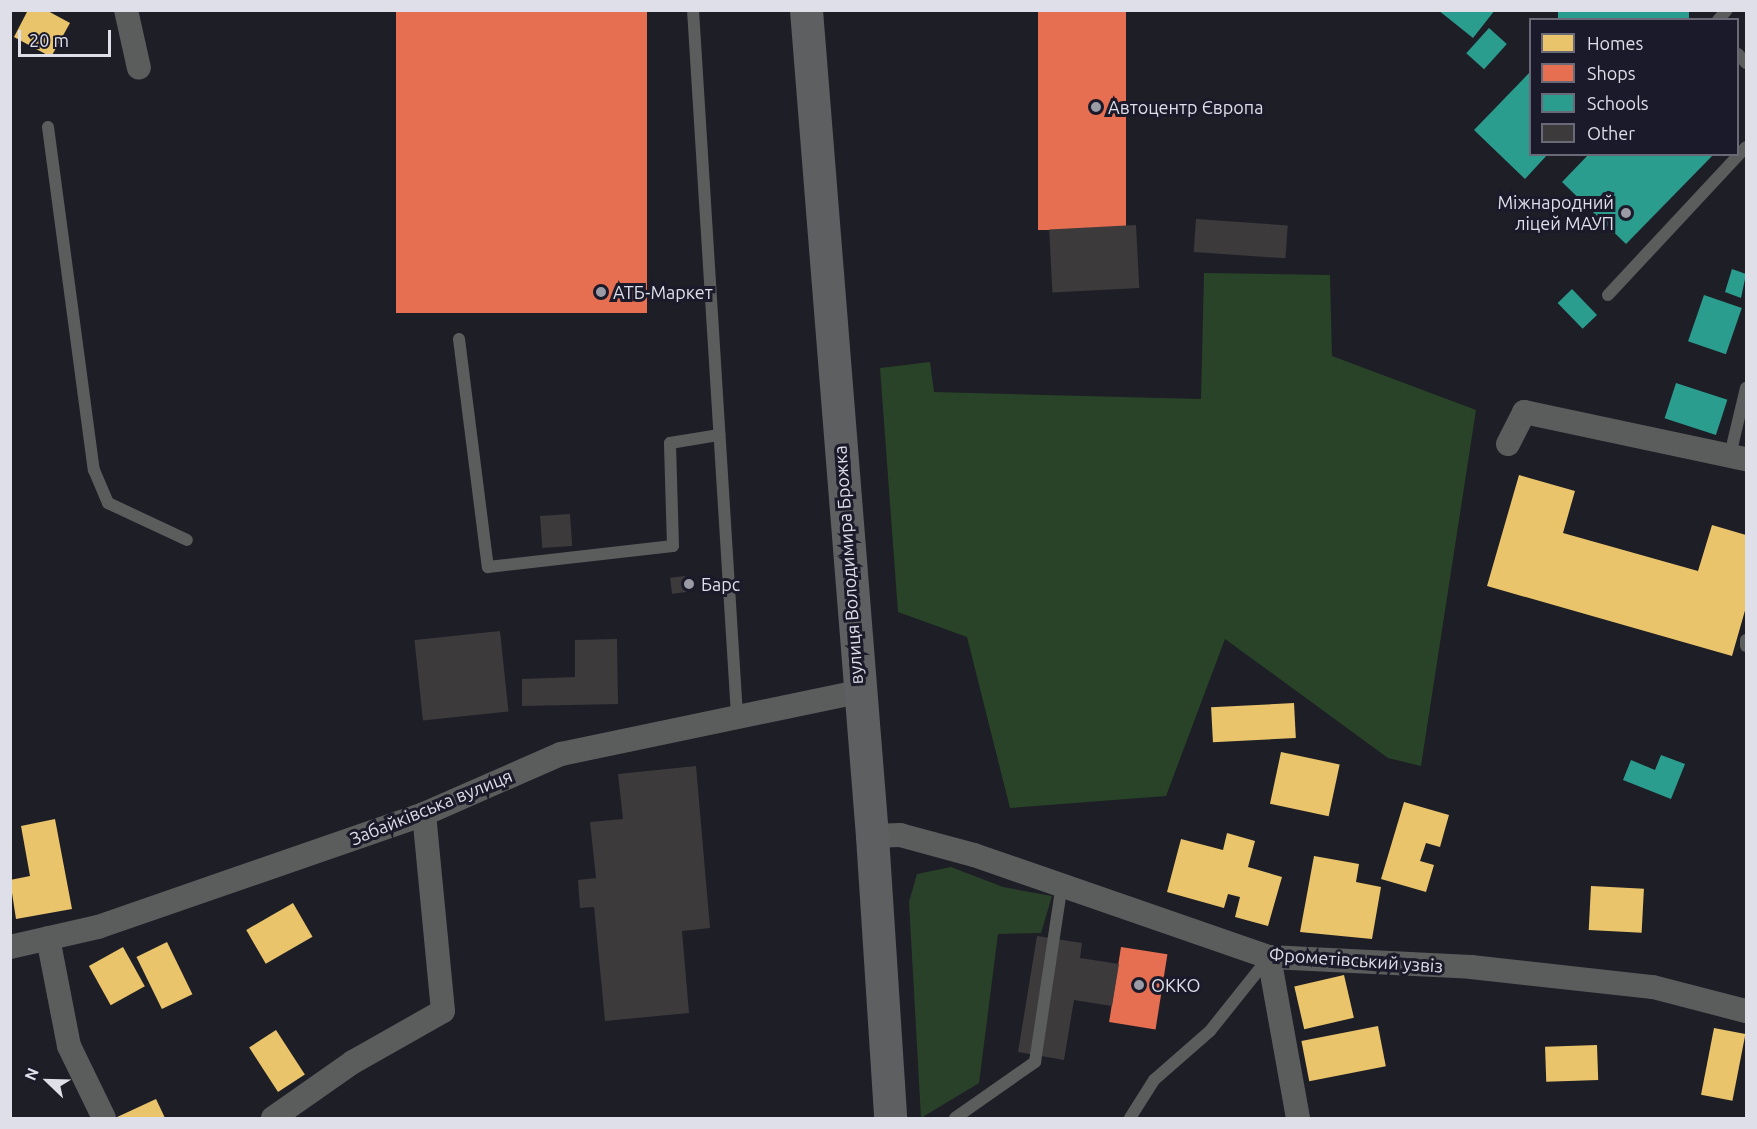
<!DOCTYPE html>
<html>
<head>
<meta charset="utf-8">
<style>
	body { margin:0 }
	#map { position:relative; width:1757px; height:1129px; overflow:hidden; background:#1e1e26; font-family:Ubuntu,sans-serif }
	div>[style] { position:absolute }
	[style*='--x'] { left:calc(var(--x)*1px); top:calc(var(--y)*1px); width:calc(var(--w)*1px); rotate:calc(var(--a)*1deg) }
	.green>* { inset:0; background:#294128 }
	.forest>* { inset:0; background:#284327 }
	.homes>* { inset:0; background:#e9c46a; transform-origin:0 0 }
	.shops>* { inset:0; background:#e76f51; transform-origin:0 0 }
	.schools>* { inset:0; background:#2a9d8f; transform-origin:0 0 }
	.building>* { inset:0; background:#3d3a3c; transform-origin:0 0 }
	.lane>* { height:12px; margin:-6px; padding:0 6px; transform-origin:6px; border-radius:6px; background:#5a5d5c }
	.street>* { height:24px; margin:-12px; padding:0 12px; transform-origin:12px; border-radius:12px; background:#5a5d5c }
	.secondary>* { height:33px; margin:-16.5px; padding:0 16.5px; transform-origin:16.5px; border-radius:16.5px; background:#5e5f60 }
	.dots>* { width:16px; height:16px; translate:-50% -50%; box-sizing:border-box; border:3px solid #1b1a2a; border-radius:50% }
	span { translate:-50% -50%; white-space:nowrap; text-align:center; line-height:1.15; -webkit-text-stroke:6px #1b1a2a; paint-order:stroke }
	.poi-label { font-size:18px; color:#dfdfea }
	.left { translate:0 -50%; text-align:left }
	.right { translate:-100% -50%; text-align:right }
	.street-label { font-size:18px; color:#dfdfea }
	.frame { position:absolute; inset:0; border:12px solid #dfdfea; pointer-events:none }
	.legend { position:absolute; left:1529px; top:18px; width:210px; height:138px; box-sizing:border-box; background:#1b1a2a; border:2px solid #696977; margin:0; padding:8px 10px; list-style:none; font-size:18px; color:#dfdfea }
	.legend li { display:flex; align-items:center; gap:12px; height:30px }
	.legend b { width:30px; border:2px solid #696977 }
	.north { position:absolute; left:18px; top:1051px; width:60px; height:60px; -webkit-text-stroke:4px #1b1a2a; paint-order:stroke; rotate:293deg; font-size:16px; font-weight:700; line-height:24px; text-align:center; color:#dfdfea }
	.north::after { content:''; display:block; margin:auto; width:21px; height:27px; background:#dfdfea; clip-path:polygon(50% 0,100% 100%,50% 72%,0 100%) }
	.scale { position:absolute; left:18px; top:30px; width:93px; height:27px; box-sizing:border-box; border:3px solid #dfdfea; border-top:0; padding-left:8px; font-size:18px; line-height:21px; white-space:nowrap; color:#dfdfea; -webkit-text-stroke:4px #1b1a2a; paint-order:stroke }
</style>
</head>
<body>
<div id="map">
	<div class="green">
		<i style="clip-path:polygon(951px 867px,1003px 887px,1052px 896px,1041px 933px,998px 934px,979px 1083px,921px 1118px,909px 902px,917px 874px)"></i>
	</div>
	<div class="forest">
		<i style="clip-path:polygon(1204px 273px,1330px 275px,1332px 356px,1476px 410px,1421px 766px,1388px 758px,1225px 639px,1166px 796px,1010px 808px,967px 637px,898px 612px,880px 368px,930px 362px,934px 392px,1201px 399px)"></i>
	</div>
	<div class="homes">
		<i style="clip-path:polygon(28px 10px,46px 10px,70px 23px,51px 57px,14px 37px)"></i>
		<i style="clip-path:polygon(1519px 475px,1575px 491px,1563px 533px,1698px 571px,1712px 525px,1746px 535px,1746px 607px,1732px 656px,1487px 586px)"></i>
		<i style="left:1294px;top:703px;width:35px;height:83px;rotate:87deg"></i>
		<i style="left:1281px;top:752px;width:60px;height:53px;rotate:12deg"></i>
		<i style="clip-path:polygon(1404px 802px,1449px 815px,1440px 847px,1426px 843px,1420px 861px,1434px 865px,1426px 892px,1381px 879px)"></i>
		<i style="clip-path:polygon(55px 819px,72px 909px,16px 919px,10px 880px,30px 876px,21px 826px)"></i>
		<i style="clip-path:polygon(1227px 833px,1255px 841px,1248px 867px,1282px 877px,1268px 926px,1235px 917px,1240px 897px,1228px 894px,1224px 908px,1167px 892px,1181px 839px,1223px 850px)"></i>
		<i style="clip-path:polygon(1314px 856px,1359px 864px,1356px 882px,1381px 887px,1372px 939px,1300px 932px)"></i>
		<i style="left:1591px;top:886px;width:53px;height:44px;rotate:3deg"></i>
		<i style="left:293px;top:903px;width:39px;height:54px;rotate:60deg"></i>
		<i style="left:167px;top:942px;width:58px;height:34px;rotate:64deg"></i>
		<i style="left:123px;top:947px;width:45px;height:39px;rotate:61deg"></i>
		<i style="left:1344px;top:975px;width:44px;height:51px;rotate:77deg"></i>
		<i style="left:1378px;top:1026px;width:41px;height:78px;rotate:79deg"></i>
		<i style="left:1714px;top:1028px;width:32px;height:68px;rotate:11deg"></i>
		<i style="left:276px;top:1030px;width:53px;height:32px;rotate:57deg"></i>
		<i style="left:1597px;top:1045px;width:35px;height:52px;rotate:88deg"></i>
		<i style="clip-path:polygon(156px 1099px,165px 1118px,115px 1118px)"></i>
	</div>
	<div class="shops">
		<i style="left:396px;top:10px;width:251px;height:303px"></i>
		<i style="left:1038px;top:10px;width:88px;height:220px"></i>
		<i style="left:1121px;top:947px;width:47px;height:76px;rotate:9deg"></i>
	</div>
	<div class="schools">
		<i style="clip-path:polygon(1438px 10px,1495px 10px,1473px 38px)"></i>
		<i style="left:1558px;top:10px;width:131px;height:13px"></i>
		<i style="left:1489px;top:28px;width:24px;height:34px;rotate:42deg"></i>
		<i style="clip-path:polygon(1530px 72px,1530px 154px,1548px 154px,1525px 179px,1474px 130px)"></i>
		<i style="clip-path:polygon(1589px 154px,1714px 154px,1626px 244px,1562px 182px)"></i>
		<i style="clip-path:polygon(1732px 269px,1746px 274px,1741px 298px,1725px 292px)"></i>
		<i style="left:1572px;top:289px;width:36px;height:20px;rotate:46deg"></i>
		<i style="left:1704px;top:295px;width:40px;height:49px;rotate:19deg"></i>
		<i style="left:1676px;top:383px;width:54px;height:37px;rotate:18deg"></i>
		<i style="clip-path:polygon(1661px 755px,1685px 764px,1671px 799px,1623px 780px,1631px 760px,1655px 770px)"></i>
	</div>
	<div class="building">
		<i style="left:1196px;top:219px;width:92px;height:33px;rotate:4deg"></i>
		<i style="left:1136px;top:225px;width:63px;height:87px;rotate:87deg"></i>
		<i style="left:570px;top:514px;width:32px;height:30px;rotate:86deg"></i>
		<i style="left:685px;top:576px;width:16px;height:15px;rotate:83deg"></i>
		<i style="left:500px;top:631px;width:81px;height:86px;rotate:84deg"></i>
		<i style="clip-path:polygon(617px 639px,618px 704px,522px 706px,522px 679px,575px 677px,575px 640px)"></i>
		<i style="clip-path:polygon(696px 766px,710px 928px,682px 931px,689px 1013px,605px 1021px,594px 907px,580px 908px,578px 880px,596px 878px,590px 822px,623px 819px,618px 774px)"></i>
		<i style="clip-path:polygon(1037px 936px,1082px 943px,1080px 958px,1119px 964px,1112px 1006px,1074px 1000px,1064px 1060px,1018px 1052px)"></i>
	</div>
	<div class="lane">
		<i style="--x:693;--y:10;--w:707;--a:86.43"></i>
		<i style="--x:1718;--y:20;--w:13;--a:-48"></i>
		<i style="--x:1738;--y:54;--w:12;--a:48"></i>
		<i style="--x:48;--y:127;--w:346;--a:82.4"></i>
		<i style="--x:94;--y:470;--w:36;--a:67"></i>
		<i style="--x:108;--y:503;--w:87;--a:25.1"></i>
		<i style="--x:1608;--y:295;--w:202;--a:-47"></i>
		<i style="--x:459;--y:339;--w:230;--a:82.8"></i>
		<i style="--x:488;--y:567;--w:186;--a:-6.5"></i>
		<i style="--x:673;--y:546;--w:103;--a:-91.7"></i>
		<i style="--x:670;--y:443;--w:50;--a:-9.3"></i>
		<i style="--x:1730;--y:455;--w:69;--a:-76.6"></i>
		<i style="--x:1746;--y:640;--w:6;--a:90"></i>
		<i style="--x:955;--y:1118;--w:98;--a:-35"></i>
		<i style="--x:1035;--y:1062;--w:180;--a:-81.4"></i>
		<i style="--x:1130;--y:1118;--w:45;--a:-57.7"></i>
		<i style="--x:1154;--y:1080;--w:74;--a:-41.2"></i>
		<i style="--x:1210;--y:1031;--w:95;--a:-51.4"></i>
	</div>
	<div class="street">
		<i style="--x:126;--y:10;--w:59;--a:77.4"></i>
		<i style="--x:1508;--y:444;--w:36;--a:-63"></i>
		<i style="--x:1524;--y:412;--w:227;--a:12"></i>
		<i style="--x:872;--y:836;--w:28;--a:-2"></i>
		<i style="--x:900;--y:835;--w:77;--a:15.1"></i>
		<i style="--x:974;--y:855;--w:312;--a:19.1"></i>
		<i style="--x:1269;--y:957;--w:202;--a:2.8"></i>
		<i style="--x:1471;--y:967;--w:183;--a:6.3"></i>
		<i style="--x:1653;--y:987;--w:96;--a:14.5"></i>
		<i style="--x:48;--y:938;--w:110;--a:79"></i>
		<i style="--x:69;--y:1046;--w:80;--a:64.1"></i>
		<i style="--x:10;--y:947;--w:90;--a:-12.8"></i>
		<i style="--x:98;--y:927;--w:345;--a:-19.1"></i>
		<i style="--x:424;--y:814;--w:150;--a:-23.7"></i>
		<i style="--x:561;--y:754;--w:302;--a:-11.8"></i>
		<i style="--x:1269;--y:957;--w:164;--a:79.8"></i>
		<i style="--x:273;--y:1118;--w:98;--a:-35"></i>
		<i style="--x:353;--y:1062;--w:103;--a:-29.5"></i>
		<i style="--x:443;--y:1011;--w:198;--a:-95.5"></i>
	</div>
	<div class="secondary">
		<i style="--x:806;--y:10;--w:829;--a:85.43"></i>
		<i style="--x:872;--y:836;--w:283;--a:86.3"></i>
	</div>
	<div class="dots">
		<i style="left:1096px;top:107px;background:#9b9ba5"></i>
		<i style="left:1626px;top:213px;background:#9b9ba5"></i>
		<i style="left:601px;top:292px;background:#9b9ba5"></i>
		<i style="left:689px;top:584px;background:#9b9ba5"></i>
		<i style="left:1139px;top:985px;background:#9b9ba5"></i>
	</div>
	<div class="poi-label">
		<span class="left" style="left:1108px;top:107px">Автоцентр Європа</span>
		<span class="right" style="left:1614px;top:213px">Міжнародний<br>ліцей МАУП</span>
		<span class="left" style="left:613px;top:292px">АТБ-Маркет</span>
		<span class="left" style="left:701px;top:584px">Барс</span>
		<span class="left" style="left:1151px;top:985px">ОККО</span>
	</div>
	<div class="street-label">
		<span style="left:848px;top:565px;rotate:-94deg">вулиця Володимира Брожка</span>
		<span style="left:431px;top:807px;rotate:-22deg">Забайківська вулиця</span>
		<span style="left:1356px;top:960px;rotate:4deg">Фрометівський узвіз</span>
	</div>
	<div class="frame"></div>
	<ul class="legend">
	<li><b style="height:16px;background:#e9c46a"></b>Homes</li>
	<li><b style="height:16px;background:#e76f51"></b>Shops</li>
	<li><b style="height:16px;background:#2a9d8f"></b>Schools</li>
	<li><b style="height:16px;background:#3d3a3c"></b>Other</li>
	</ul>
	<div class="north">N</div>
	<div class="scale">20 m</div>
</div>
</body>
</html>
